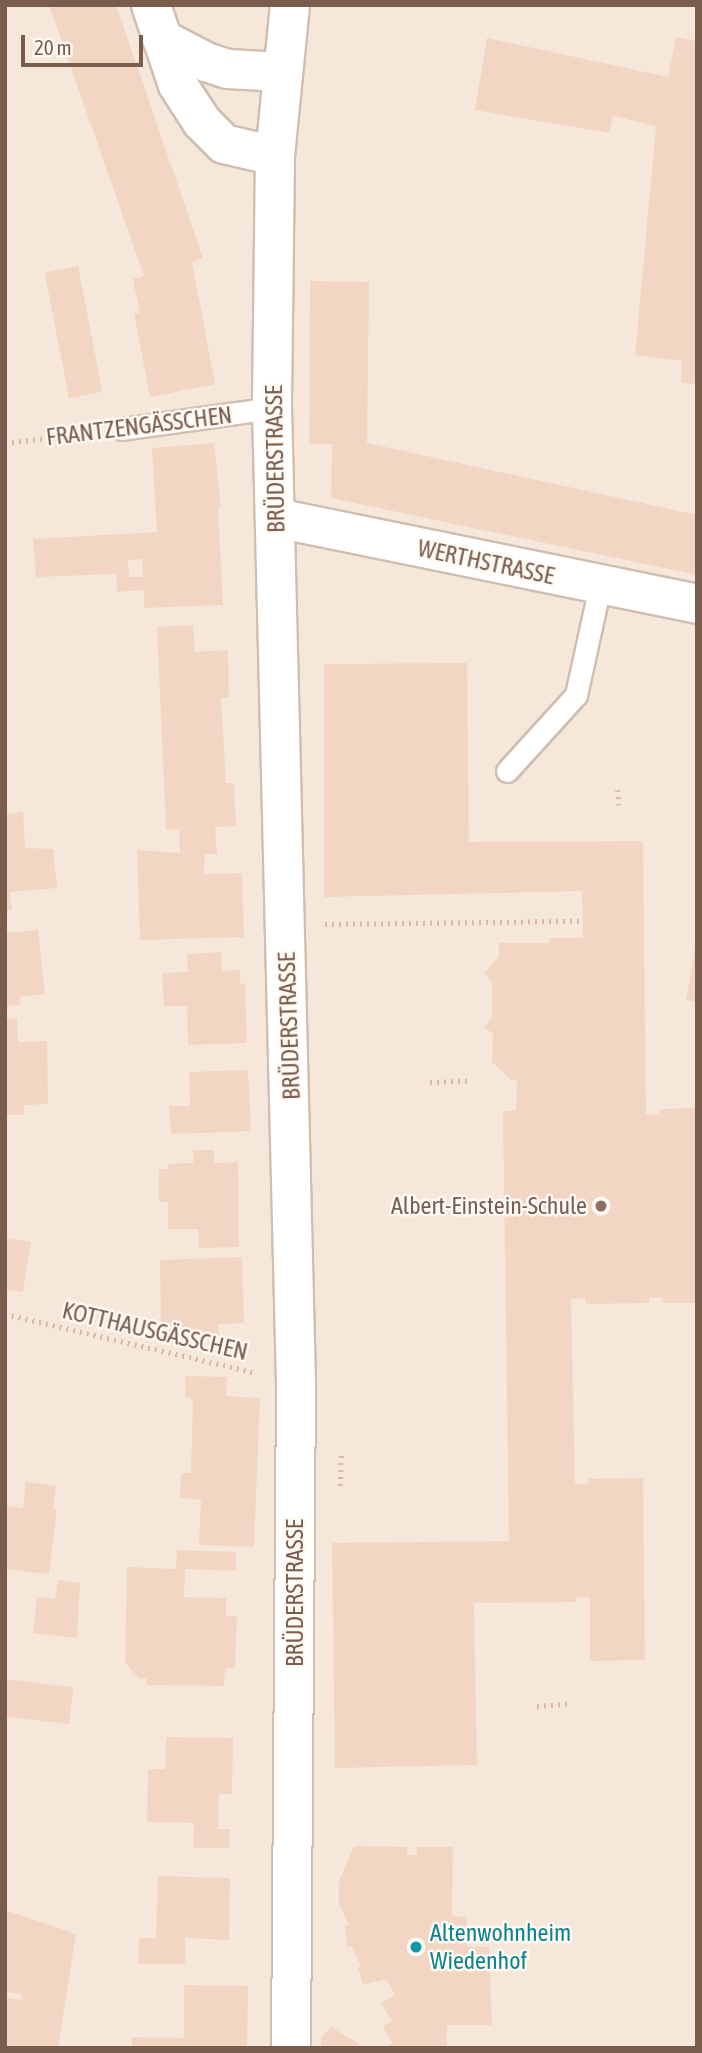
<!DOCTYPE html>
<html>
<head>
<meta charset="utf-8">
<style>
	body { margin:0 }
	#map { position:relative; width:702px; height:2053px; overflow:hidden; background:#fdf6ec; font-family:"Asap Condensed",sans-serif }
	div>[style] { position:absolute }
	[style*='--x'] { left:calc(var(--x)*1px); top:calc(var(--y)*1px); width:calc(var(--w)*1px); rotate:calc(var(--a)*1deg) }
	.residential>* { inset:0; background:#f5e8da; transform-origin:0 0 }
	.building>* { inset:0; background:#f3d5c3; transform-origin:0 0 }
	.path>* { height:4.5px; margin-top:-2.25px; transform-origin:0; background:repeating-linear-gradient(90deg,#d9b8a5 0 2px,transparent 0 7px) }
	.roads { filter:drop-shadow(2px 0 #d1beb0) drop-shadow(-2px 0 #d1beb0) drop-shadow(0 2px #d1beb0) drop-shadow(0 -2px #d1beb0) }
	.lane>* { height:21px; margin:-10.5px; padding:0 10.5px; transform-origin:10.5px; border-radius:10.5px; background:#fff }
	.street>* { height:38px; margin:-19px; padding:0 19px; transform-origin:19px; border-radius:19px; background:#fff }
	.dots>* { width:19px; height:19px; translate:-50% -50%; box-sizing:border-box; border:4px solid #fffaf3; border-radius:50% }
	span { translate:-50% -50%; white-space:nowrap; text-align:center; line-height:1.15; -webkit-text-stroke:5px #fffaf3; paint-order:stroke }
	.street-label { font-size:24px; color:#7a5c4d }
	.education-label { font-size:24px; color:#785e54 }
	.right { translate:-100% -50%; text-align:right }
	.culture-label { font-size:24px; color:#0d838f }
	.left { translate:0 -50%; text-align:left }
	.frame { position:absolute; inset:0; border:7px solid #7a5c4d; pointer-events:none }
	.scale { position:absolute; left:21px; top:35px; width:122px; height:32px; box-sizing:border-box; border:4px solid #7a5c4d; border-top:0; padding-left:9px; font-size:21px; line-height:24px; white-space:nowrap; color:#7a5c4d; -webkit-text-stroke:5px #fffaf3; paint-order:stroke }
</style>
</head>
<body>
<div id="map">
	<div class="residential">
		<i style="left:5px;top:5px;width:692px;height:2043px"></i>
	</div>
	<div class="building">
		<i style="clip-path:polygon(49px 5px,116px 5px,203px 258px,192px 262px,215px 384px,150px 397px,134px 313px,140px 313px,133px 279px,144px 276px)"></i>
		<i style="clip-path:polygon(676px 37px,697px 41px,697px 384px,681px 383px,682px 361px,635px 355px,656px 126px,613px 116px,609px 133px,475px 110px,487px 38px,668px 77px)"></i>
		<i style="left:78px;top:266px;width:128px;height:34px;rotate:79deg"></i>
		<i style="clip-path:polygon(310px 281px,369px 282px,367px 443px,697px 515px,697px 575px,331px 498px,332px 444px,309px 444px)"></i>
		<i style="clip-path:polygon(evenodd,214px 443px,221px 507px,218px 507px,223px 605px,144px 608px,144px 590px,117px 592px,116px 574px,36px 577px,33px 539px,157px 532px,152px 448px,214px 443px,142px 559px,143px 577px,129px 577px,128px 560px,142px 559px)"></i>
		<i style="clip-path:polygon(193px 625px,195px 652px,228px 650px,229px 697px,221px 698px,226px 783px,234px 783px,236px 826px,215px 827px,217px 854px,205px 854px,204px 874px,242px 873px,244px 937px,140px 940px,137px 850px,180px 853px,179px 829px,166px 830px,157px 627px)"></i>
		<i style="clip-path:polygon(467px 663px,469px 842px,643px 841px,646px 1114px,659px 1115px,660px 1109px,697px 1108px,697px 1303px,663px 1303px,662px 1298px,649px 1297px,649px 1303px,586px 1304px,585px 1298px,571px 1299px,575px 1484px,589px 1483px,588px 1479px,643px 1478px,645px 1660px,590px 1661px,590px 1598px,577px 1597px,576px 1602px,474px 1603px,477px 1765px,335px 1768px,332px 1543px,509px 1541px,503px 1111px,516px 1111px,517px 1080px,511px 1080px,492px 1062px,493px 1034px,484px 1027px,492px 1018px,492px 982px,484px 973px,499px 957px,499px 943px,549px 943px,550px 938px,583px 938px,582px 891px,324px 897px,324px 664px)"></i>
		<i style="clip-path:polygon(23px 812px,25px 848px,53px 849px,57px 888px,10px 892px,12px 910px,5px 911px,5px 814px)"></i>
		<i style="clip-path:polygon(38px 930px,45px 994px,19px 997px,21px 1005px,5px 1006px,5px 933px)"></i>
		<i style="clip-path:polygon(695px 949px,697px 949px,697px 1002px,686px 1000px)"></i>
		<i style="clip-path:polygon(221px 952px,222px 971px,240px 970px,240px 984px,245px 983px,247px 1043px,188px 1045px,187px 1006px,164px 1006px,162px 973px,188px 972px,187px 954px)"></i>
		<i style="clip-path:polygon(17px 1018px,18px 1042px,47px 1041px,48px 1104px,24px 1105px,24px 1115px,5px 1115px,5px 1019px)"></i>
		<i style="clip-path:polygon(248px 1070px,251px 1131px,171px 1134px,169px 1106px,190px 1106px,189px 1072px)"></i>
		<i style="clip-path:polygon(193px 1150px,214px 1150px,214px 1163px,238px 1162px,239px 1247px,199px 1248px,198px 1229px,168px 1229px,168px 1202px,159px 1202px,159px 1169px,168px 1169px,167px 1164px,193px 1163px)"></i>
		<i style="clip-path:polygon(5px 1238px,31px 1242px,23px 1292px,5px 1289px)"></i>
		<i style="clip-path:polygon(242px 1257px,244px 1323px,218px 1324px,219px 1336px,182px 1337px,182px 1326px,161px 1326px,160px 1260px)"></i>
		<i style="clip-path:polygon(185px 1376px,227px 1377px,226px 1396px,260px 1398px,254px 1547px,199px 1545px,201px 1500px,180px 1498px,181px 1473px,191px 1473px,193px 1399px,185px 1397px)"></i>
		<i style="clip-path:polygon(26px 1482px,56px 1486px,53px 1509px,57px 1509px,49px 1574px,5px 1569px,5px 1506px,23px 1508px)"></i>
		<i style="clip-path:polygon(177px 1550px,236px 1552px,236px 1571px,185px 1569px,184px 1597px,226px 1598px,226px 1616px,237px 1616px,235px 1668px,225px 1668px,224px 1686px,147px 1685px,146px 1678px,140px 1679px,125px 1663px,127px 1567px,176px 1569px)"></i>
		<i style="clip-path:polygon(58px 1580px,80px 1583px,77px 1638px,33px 1633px,37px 1597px,55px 1599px)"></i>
		<i style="left:5px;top:1679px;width:69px;height:37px;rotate:7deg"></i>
		<i style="clip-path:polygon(166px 1737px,233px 1738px,232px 1794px,219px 1794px,218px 1829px,230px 1829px,229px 1848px,193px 1848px,194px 1823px,147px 1822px,148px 1769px,165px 1769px)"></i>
		<i style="clip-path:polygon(354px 1846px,407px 1847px,407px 1855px,417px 1855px,417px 1847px,453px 1847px,452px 1916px,467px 1917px,467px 1946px,489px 1947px,492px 2025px,447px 2025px,447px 2048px,384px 2048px,392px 2043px,383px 2026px,392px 2021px,381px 2003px,395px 1995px,386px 1979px,363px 1985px,358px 1967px,361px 1967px,351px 1946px,347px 1947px,345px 1925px,349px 1925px,339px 1904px,339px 1881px)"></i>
		<i style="clip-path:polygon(158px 1876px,230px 1878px,229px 1940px,185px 1938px,185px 1964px,138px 1964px,139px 1938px,156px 1938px)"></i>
		<i style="clip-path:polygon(5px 1910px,76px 1934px,58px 2048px,5px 2048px,5px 1997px,21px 2000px,22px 1994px,5px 1992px)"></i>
		<i style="clip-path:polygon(184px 1985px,248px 1986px,247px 2048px,132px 2048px,132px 2037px,184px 2038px)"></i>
		<i style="clip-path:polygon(331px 2027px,359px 2044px,359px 2048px,321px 2048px,321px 2038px)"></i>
	</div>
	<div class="path">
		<i style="--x:5;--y:443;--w:87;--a:-6.6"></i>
		<i style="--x:618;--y:790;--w:15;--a:86"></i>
		<i style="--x:325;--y:924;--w:258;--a:-0.7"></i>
		<i style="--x:430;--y:1082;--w:37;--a:-2"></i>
		<i style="--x:5;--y:1314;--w:259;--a:13.2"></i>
		<i style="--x:340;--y:1486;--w:34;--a:-88"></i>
		<i style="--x:537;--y:1706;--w:31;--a:-4"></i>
	</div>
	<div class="roads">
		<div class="lane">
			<i style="--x:122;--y:429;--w:151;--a:-8"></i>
			<i style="--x:507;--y:771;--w:103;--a:-47.8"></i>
			<i style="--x:576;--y:695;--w:112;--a:-77.6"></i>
		</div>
		<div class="street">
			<i style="--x:151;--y:5;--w:84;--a:71.4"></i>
			<i style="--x:178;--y:85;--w:44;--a:57"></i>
			<i style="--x:202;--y:122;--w:31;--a:45"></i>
			<i style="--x:224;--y:144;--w:52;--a:13.2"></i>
			<i style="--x:290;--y:5;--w:152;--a:95.7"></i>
			<i style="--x:275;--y:156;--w:252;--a:90.7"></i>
			<i style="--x:272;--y:408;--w:974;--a:88.59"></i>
			<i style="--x:296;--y:1382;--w:666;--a:90.43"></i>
			<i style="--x:162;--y:39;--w:50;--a:27.6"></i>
			<i style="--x:206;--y:62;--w:23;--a:18"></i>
			<i style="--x:228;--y:69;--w:54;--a:3.2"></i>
			<i style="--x:276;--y:518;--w:430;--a:11.5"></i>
		</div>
	</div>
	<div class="dots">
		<i style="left:601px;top:1206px;background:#8d6e63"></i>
		<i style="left:416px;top:1947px;background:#0f9aa8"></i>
	</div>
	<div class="street-label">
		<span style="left:139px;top:426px;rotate:-7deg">FRANTZENGÄSSCHEN</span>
		<span style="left:275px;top:459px;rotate:-91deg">BRÜDERSTRASSE</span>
		<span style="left:486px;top:562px;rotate:12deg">WERTHSTRASSE</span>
		<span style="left:289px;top:1026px;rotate:-92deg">BRÜDERSTRASSE</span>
		<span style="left:155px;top:1331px;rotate:13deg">KOTTHAUSGÄSSCHEN</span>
		<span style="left:295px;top:1593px;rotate:-90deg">BRÜDERSTRASSE</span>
	</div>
	<div class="education-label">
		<span class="right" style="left:587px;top:1206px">Albert-Einstein-Schule</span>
	</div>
	<div class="culture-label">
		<span class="left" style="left:430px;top:1947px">Altenwohnheim<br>Wiedenhof</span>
	</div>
	<div class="frame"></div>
	<div class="scale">20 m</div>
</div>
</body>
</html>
